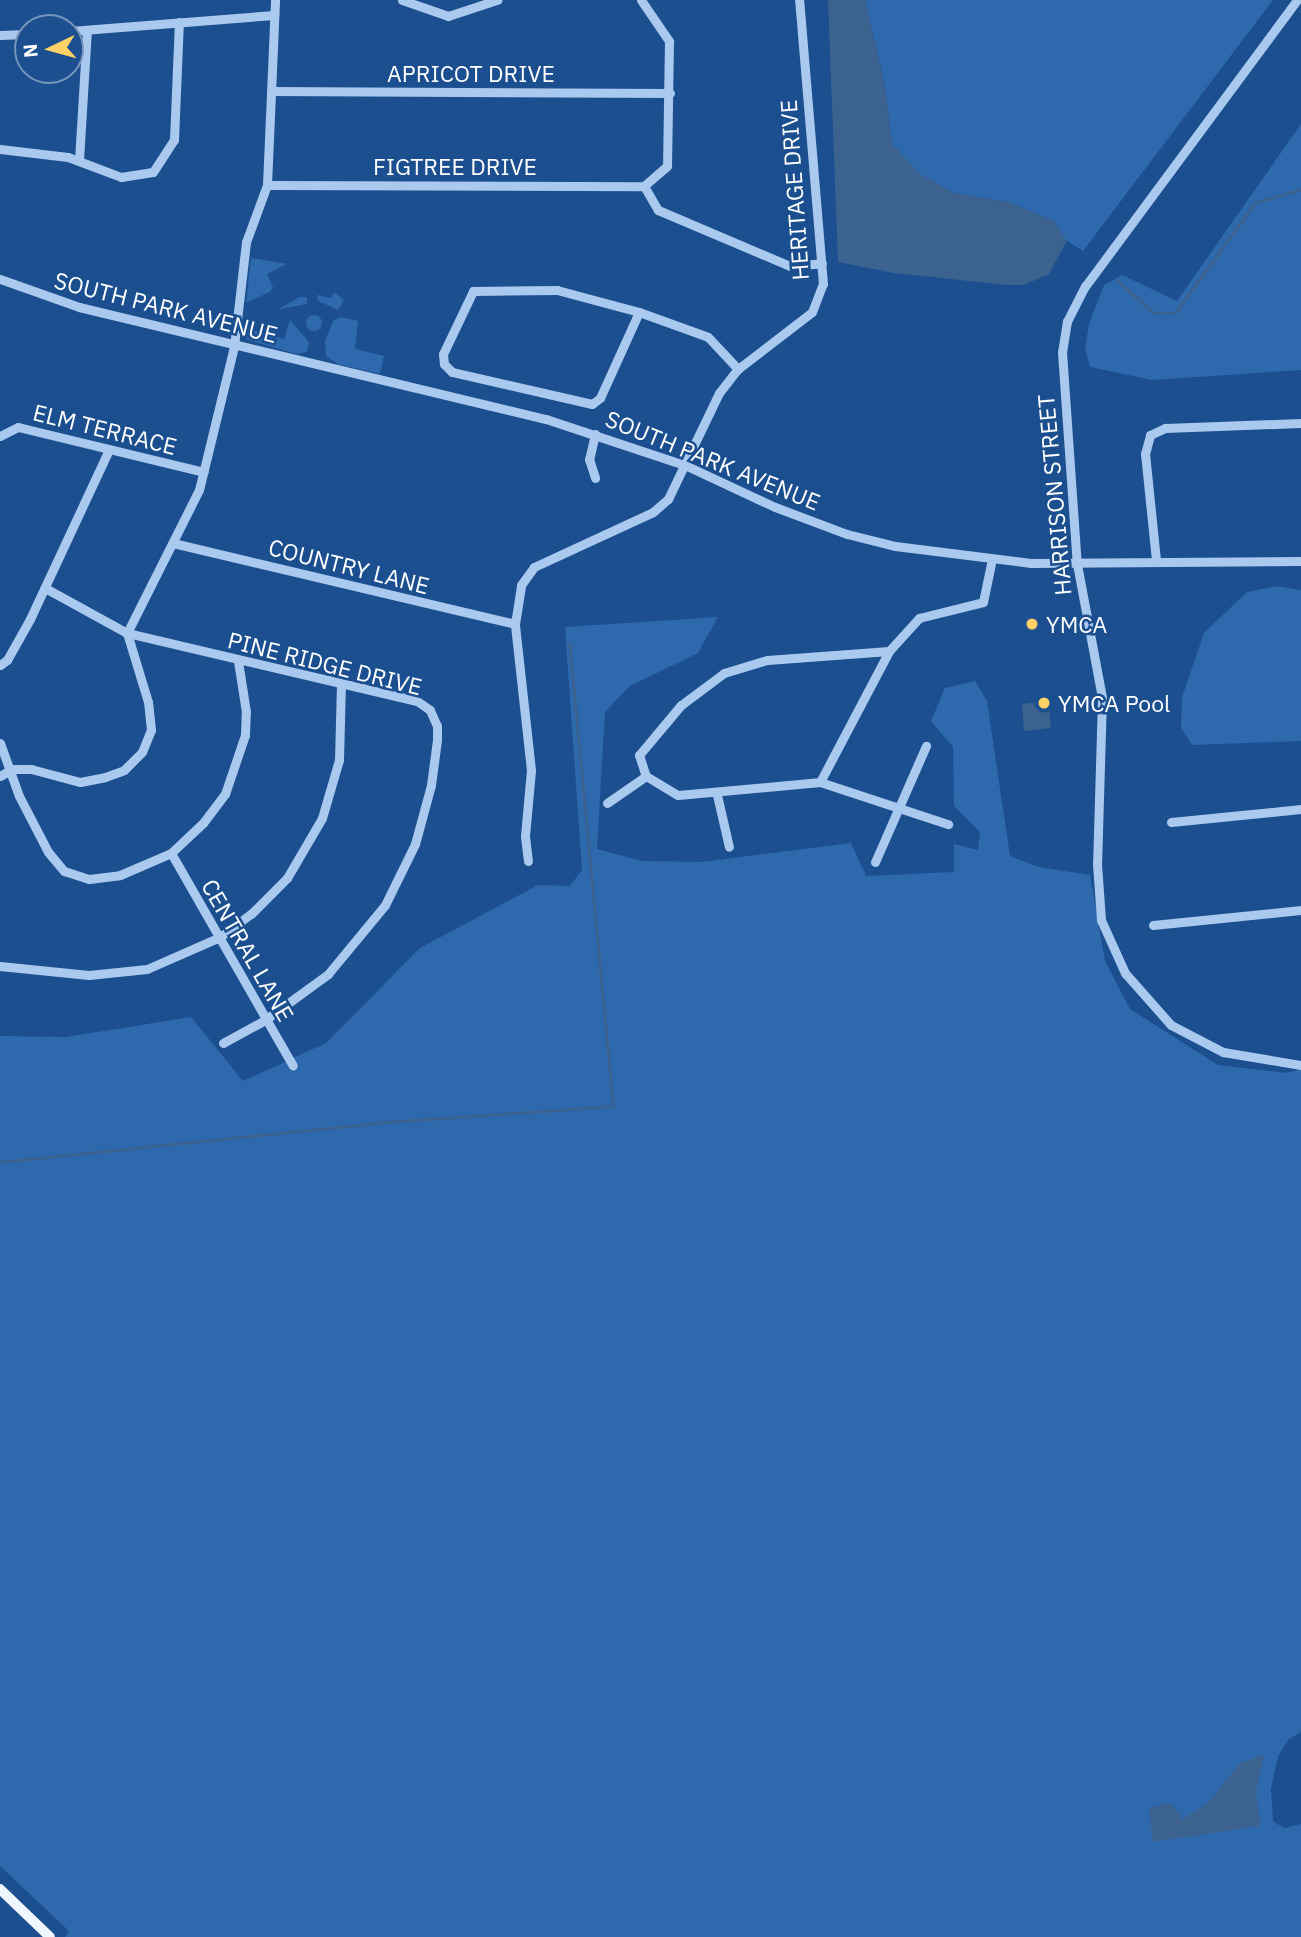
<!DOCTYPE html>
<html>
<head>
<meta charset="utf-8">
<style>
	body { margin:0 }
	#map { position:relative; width:1301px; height:1937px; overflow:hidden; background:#1b4f8f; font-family:"IBM Plex Sans",sans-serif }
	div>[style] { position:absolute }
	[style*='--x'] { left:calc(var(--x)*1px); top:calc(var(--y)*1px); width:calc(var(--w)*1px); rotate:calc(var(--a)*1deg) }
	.green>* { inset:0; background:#2e69ad }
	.round { border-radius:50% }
	.water>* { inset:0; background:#3c6290 }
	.stream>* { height:2.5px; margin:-1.25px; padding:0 1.25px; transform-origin:1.25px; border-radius:1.25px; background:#3c6290 }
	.minor>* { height:9px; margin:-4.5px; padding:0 4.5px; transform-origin:4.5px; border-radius:4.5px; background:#a9c9ee }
	.major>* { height:10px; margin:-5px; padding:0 5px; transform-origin:5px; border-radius:5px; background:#f0f6ff }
	.dots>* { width:19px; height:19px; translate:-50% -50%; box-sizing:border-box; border:4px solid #1b4f8f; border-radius:50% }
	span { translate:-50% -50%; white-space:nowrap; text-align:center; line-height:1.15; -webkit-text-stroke:5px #1b4f8f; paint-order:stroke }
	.street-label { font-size:23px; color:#fff }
	.poi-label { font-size:23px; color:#fff }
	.left { translate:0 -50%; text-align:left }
	.north { position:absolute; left:14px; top:14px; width:70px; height:70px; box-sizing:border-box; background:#1b4f8f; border:2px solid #7695bc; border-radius:50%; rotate:265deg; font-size:19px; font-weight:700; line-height:28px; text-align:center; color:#fff }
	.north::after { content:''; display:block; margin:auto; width:24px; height:32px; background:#ffd166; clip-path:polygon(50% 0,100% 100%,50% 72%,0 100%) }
</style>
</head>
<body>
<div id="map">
	<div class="green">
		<i style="clip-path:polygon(865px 0,1273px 0,1083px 251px,1067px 241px,1054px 221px,1009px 202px,954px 193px,920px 174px,892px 144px,885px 86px)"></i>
		<i style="clip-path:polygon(1301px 124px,1301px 370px,1152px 380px,1090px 367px,1085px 349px,1089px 324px,1104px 285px,1122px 275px,1177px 301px)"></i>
		<i style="clip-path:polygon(251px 258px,287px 264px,267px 274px,273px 287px,270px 292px,246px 303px)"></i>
		<i style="clip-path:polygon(334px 292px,344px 300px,338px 310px,318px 301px,317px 295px,331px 298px)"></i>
		<i style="clip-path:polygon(299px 297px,307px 297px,307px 304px,277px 310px)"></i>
		<i class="round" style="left:306px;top:315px;width:16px;height:16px"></i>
		<i style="clip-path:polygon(341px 317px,358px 321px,355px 349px,384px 356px,380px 374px,338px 364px,326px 356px,325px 340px,334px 320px)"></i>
		<i style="clip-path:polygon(290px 320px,309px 342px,307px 352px,296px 354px,245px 339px,252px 330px,284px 339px)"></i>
		<i style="clip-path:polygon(1277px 586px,1301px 590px,1301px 741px,1192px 745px,1181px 728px,1182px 697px,1204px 633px,1247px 592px)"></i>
		<i style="clip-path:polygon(718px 617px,698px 653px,630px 686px,605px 712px,597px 849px,642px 861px,701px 862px,851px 843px,866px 876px,954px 872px,954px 844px,978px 850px,980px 832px,954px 806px,953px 747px,931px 721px,945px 688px,975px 681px,987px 701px,1010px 856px,1039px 867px,1090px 875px,1105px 961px,1130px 1009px,1218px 1065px,1286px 1073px,1301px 1069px,1301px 1732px,1289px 1739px,1278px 1756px,1271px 1789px,1273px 1821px,1284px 1828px,1301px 1824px,1301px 1937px,65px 1937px,69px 1931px,0 1866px,0 1036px,66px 1037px,191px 1017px,243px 1081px,285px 1062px,291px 1071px,299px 1067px,293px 1058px,326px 1043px,420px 948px,538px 885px,570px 886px,582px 870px,565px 627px)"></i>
	</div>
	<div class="water">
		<i style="clip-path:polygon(828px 0,865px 0,885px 86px,892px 144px,920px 174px,954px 193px,1009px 202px,1054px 221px,1067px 241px,1049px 274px,1024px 285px,1007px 285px,894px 273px,838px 262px)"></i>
		<i style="clip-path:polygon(1038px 702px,1039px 711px,1049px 710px,1051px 728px,1024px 731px,1022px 704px)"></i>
		<i style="clip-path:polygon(1264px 1755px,1256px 1791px,1260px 1826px,1153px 1842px,1149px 1808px,1171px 1803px,1183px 1819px,1208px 1803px,1240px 1763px)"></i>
	</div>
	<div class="stream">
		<i style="--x:1118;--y:281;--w:48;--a:41.6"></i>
		<i style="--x:1154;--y:313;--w:21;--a:0"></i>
		<i style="--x:1175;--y:313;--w:136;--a:-54"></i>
		<i style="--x:1255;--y:203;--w:48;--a:-16.9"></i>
		<i style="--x:0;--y:1162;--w:388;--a:-5.9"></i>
		<i style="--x:386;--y:1122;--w:228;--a:-4"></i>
		<i style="--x:613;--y:1106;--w:464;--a:-95.4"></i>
	</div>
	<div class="minor">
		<i style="--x:402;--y:0;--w:49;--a:19.2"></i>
		<i style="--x:448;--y:16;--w:52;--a:-18.1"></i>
		<i style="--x:641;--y:0;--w:50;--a:55.7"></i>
		<i style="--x:669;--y:41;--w:125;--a:90.9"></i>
		<i style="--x:667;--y:166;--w:30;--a:139"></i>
		<i style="--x:644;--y:186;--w:28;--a:60"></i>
		<i style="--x:658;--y:210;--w:143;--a:23"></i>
		<i style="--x:790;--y:266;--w:32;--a:-5"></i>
		<i style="--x:1297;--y:0;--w:356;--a:126.5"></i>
		<i style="--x:1085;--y:286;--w:39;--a:117"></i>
		<i style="--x:1067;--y:321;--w:31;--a:99"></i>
		<i style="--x:1062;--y:352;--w:213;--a:86"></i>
		<i style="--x:1077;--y:564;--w:136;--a:79.4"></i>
		<i style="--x:1102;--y:698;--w:166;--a:91.7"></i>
		<i style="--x:1097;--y:864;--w:56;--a:85.9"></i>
		<i style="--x:1101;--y:920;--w:58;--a:65.6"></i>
		<i style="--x:1125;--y:973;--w:69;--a:48.5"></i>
		<i style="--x:1171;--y:1025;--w:59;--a:27.4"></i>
		<i style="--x:1223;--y:1052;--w:79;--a:9.5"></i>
		<i style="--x:70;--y:31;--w:205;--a:-4.5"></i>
		<i style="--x:0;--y:35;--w:28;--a:-2"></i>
		<i style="--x:271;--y:91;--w:399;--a:0.3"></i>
		<i style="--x:0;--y:149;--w:68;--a:6.7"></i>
		<i style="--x:68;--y:157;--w:57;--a:20.7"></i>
		<i style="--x:121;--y:177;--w:32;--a:-9"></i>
		<i style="--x:153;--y:172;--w:38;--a:-57"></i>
		<i style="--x:174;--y:140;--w:118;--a:-87.6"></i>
		<i style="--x:79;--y:160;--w:130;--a:-86.5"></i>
		<i style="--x:267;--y:185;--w:377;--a:0.2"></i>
		<i style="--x:0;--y:279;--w:84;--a:19.5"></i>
		<i style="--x:79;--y:307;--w:480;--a:13.5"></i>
		<i style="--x:546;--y:419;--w:149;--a:18.4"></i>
		<i style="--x:687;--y:466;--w:97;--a:25"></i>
		<i style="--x:775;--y:507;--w:77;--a:20.6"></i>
		<i style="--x:847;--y:534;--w:49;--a:14"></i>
		<i style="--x:895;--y:546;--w:137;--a:7.1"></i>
		<i style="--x:1031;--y:563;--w:270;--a:-0.4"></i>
		<i style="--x:639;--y:312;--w:94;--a:114.4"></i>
		<i style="--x:600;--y:398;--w:10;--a:143"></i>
		<i style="--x:592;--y:404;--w:144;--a:-167.1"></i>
		<i style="--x:452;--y:372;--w:11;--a:-135"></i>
		<i style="--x:444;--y:364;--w:10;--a:-96"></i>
		<i style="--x:443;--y:354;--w:70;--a:-64.5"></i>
		<i style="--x:473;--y:291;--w:84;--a:-0.7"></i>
		<i style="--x:557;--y:290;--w:85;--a:15"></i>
		<i style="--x:639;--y:312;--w:73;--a:19.9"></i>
		<i style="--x:708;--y:337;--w:44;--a:46.8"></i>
		<i style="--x:595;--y:434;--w:26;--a:103"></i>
		<i style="--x:589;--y:459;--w:20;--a:72"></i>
		<i style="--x:0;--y:436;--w:20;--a:-27"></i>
		<i style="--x:18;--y:427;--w:191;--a:13.6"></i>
		<i style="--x:173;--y:543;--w:351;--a:13.3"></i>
		<i style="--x:1156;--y:560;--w:107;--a:-95.9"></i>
		<i style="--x:1145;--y:454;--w:20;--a:-75"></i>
		<i style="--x:1150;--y:435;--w:17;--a:-25"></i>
		<i style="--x:1165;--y:428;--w:136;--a:-2.1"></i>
		<i style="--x:889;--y:651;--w:122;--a:175.8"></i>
		<i style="--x:767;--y:660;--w:45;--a:163.2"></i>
		<i style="--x:724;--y:673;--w:54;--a:143.3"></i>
		<i style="--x:681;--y:705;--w:65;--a:130"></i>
		<i style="--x:639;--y:755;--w:22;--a:72"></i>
		<i style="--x:646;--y:776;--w:37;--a:31"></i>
		<i style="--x:678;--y:795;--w:143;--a:-5.2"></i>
		<i style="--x:820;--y:782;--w:148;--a:-62.2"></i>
		<i style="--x:889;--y:651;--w:45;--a:-47.7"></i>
		<i style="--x:919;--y:618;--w:66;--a:-14"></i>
		<i style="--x:983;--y:602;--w:44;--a:-78.2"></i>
		<i style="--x:0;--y:665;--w:9;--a:-36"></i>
		<i style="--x:7;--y:660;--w:47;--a:-60.7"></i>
		<i style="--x:30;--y:619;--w:184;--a:-65"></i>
		<i style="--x:0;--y:743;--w:56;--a:70.3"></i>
		<i style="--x:19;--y:796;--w:63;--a:62.6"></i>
		<i style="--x:48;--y:852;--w:25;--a:50"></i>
		<i style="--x:64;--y:871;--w:26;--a:18"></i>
		<i style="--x:89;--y:879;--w:31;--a:-7"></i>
		<i style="--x:120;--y:875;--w:56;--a:-23.3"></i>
		<i style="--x:171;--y:853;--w:44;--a:-43.2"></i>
		<i style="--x:203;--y:823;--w:36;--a:-53"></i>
		<i style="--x:225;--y:794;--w:62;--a:-71.3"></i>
		<i style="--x:245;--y:735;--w:23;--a:-88"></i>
		<i style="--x:246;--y:712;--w:52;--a:-98.9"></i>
		<i style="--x:0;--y:776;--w:14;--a:-30"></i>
		<i style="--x:12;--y:769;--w:19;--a:0"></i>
		<i style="--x:31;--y:769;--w:51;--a:14.9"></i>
		<i style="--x:80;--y:782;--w:25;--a:-11"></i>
		<i style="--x:105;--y:777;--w:20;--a:-20"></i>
		<i style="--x:124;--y:770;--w:25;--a:-45"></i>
		<i style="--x:142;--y:752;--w:24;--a:-68"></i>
		<i style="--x:151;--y:730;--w:28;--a:-96"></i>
		<i style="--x:148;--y:702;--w:72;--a:-106.9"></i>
		<i style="--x:127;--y:633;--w:94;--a:-151.2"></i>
		<i style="--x:820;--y:782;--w:135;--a:18.2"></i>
		<i style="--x:717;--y:795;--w:53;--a:77"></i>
		<i style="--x:607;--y:803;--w:47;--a:-34.7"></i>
		<i style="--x:1171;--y:822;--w:131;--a:-5.7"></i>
		<i style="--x:171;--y:853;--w:245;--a:60.2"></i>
		<i style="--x:528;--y:861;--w:25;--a:-97"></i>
		<i style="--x:525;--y:836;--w:66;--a:-84.8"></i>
		<i style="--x:531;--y:770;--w:147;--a:-96.3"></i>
		<i style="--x:515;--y:624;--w:39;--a:-81"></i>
		<i style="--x:521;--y:585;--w:22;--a:-54"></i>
		<i style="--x:534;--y:567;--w:131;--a:-24.8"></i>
		<i style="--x:653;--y:512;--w:20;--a:-41"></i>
		<i style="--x:668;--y:499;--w:118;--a:-64.3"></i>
		<i style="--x:719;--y:393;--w:31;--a:-52"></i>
		<i style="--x:738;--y:369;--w:93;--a:-37.6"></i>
		<i style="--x:812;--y:312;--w:30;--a:-69"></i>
		<i style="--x:823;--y:284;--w:285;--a:-94.8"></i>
		<i style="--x:875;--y:862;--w:127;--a:-66.3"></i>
		<i style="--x:1153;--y:925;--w:149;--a:-5.8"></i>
		<i style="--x:0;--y:966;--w:89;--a:5.8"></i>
		<i style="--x:89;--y:975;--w:58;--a:-5.9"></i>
		<i style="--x:147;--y:969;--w:80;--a:-23.7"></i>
		<i style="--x:220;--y:937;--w:39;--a:-37"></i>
		<i style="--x:251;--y:914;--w:51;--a:-45"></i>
		<i style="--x:287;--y:878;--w:69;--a:-59.7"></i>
		<i style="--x:322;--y:818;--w:60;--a:-73.7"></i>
		<i style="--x:339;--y:760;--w:74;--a:-88.5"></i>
		<i style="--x:223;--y:1043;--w:48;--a:-28.7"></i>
		<i style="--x:265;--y:1020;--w:78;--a:-36.1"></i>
		<i style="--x:328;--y:974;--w:89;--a:-50.4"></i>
		<i style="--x:385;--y:905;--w:68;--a:-63.8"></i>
		<i style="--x:415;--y:844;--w:61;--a:-74.8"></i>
		<i style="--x:431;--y:785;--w:45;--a:-82.4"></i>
		<i style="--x:437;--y:740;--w:14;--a:-90"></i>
		<i style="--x:437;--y:726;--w:17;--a:-114"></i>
		<i style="--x:430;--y:710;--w:16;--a:-145"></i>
		<i style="--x:417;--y:701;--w:298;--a:-166.8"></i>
		<i style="--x:127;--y:633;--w:160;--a:-63.3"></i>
		<i style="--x:199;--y:490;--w:148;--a:-76.3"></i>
		<i style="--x:234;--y:346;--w:105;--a:-83.4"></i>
		<i style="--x:246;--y:242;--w:61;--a:-69.8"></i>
		<i style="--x:267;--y:185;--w:185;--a:-87.5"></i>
	</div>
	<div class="major">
		<i style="--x:0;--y:1889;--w:69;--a:43.8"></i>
	</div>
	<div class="dots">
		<i style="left:1032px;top:624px;background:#ffd166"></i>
		<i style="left:1044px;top:703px;background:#ffd166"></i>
	</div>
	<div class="street-label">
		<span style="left:471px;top:73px">APRICOT DRIVE</span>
		<span style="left:455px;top:166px">FIGTREE DRIVE</span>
		<span style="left:794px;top:190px;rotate:-94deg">HERITAGE DRIVE</span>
		<span style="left:166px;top:307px;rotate:14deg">SOUTH PARK AVENUE</span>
		<span style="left:105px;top:429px;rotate:14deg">ELM TERRACE</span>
		<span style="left:713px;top:460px;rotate:22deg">SOUTH PARK AVENUE</span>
		<span style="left:1054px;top:495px;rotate:-95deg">HARRISON STREET</span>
		<span style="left:349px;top:566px;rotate:14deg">COUNTRY LANE</span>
		<span style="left:325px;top:663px;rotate:14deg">PINE RIDGE DRIVE</span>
		<span style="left:248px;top:950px;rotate:60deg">CENTRAL LANE</span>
	</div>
	<div class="poi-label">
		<span class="left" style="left:1046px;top:624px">YMCA</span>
		<span class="left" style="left:1058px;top:703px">YMCA Pool</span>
	</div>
	<div class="north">N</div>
</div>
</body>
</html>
